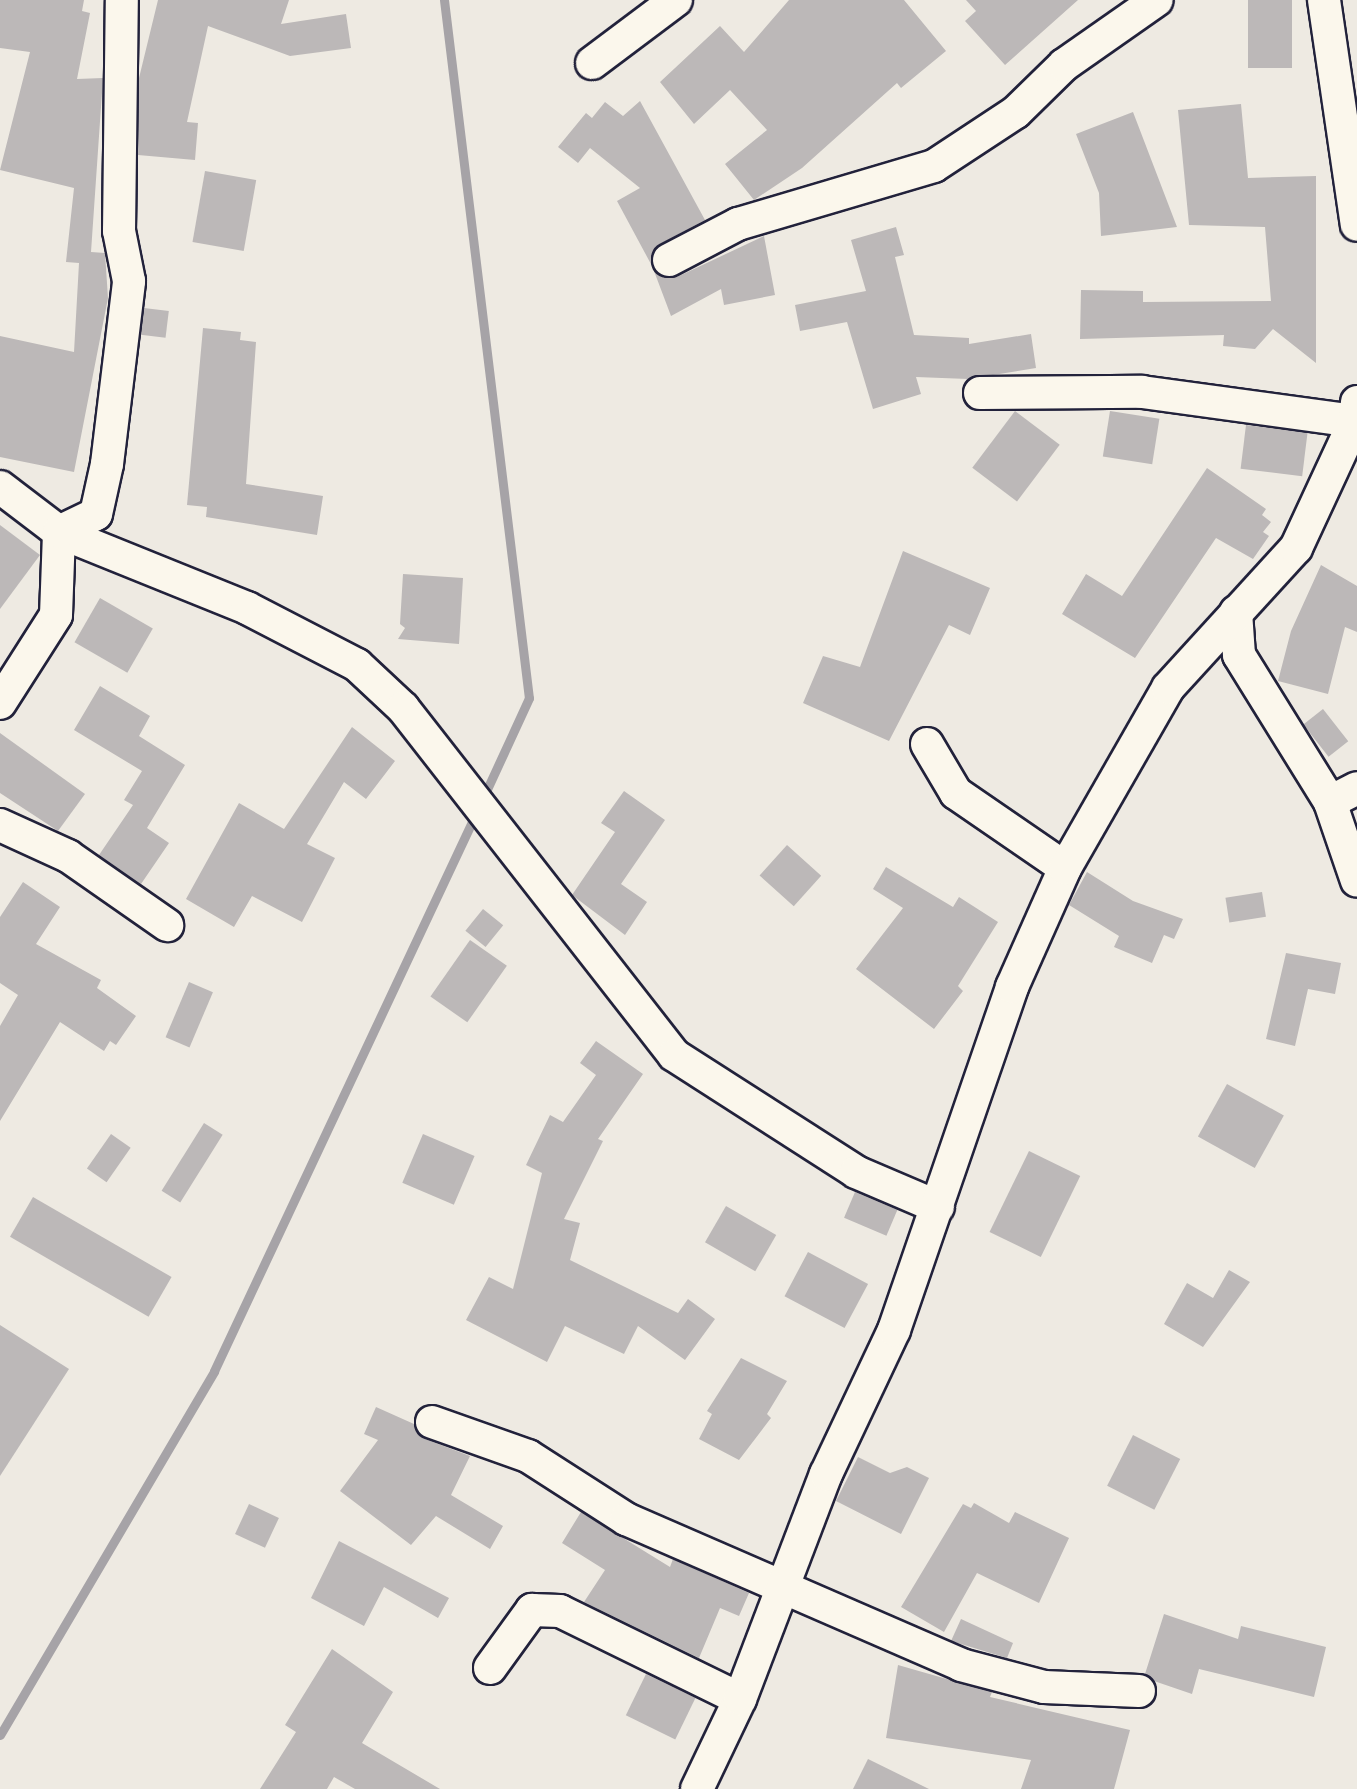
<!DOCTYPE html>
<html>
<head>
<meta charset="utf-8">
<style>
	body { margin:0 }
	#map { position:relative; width:1357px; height:1789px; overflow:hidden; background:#eeeae2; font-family:Pangolin,sans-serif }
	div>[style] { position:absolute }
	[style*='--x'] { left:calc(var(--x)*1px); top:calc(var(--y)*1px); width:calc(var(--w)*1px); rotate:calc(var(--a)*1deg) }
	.stream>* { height:9px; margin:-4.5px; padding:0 4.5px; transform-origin:4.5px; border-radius:4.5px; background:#a6a3a7 }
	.building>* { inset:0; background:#bcb8b8; transform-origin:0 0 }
	.roads { filter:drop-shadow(2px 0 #22223b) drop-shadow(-2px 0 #22223b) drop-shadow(0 2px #22223b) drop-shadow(0 -2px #22223b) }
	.street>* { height:32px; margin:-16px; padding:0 16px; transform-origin:16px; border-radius:16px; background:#fbf7ec }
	span { translate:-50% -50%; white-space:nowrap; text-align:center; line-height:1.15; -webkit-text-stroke:7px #fbf7ec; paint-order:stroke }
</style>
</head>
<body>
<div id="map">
	<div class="stream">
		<i style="--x:444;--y:0;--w:703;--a:83.06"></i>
		<i style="--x:529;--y:698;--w:110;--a:114.7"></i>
		<i style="--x:0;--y:1735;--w:422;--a:-59.5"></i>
		<i style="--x:214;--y:1371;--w:619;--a:-64.84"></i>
	</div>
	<div class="building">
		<i style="clip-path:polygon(0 0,84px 0,82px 11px,90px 13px,77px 79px,103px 78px,91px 252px,105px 253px,108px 298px,74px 472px,0 457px,0 336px,74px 352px,79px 263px,66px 262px,74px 188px,0 170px,30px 52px,0 48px)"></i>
		<i style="clip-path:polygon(158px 0,289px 0,281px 24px,346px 14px,351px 48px,290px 56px,208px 26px,187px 122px,198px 123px,195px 160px,138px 155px,139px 78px)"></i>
		<i style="clip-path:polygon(789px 0,904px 0,946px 51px,901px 88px,897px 83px,802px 168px,754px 200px,725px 164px,767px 130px,730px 90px,694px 124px,660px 82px,720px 26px,744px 52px)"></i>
		<i style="clip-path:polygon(966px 0,1078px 0,1005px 65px,965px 21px,976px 11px)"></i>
		<i style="left:1248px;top:0;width:44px;height:68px"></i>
		<i style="clip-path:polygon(640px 101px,705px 220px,660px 244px,652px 266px,617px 201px,640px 188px,590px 148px,578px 163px,558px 147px,586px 113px,592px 118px,605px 102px,623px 116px)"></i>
		<i style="clip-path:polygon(1241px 104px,1248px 178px,1316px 176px,1316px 363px,1273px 329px,1255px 349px,1223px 346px,1224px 335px,1080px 339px,1081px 290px,1143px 291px,1143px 302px,1271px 301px,1265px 227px,1189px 225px,1178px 110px)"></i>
		<i style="clip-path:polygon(1133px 112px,1177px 227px,1101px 236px,1099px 193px,1076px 134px)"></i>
		<i style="left:205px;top:171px;width:52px;height:72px;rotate:10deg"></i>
		<i style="clip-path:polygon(896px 227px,904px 255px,895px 257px,914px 335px,969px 338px,969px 344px,1031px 334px,1036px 368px,968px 379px,916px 377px,921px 394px,873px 409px,847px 322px,800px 331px,795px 305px,866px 291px,851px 240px)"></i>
		<i style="clip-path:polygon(764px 236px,775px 295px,724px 305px,721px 289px,671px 316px,654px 271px,677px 277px)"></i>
		<i style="left:144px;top:308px;width:25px;height:27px;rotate:7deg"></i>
		<i style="clip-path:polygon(203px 328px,241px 332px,240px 340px,256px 342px,246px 484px,323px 496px,317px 535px,206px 517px,207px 507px,187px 505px)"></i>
		<i style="left:1015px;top:411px;width:56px;height:71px;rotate:37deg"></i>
		<i style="left:1110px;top:411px;width:50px;height:46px;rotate:9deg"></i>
		<i style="left:1246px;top:425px;width:62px;height:44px;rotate:7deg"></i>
		<i style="clip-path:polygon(1207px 468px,1266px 509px,1262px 515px,1271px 522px,1263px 532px,1269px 536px,1253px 559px,1216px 538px,1135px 658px,1062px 614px,1086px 574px,1122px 596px)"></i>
		<i style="clip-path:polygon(0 525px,40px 555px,0 609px)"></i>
		<i style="clip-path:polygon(903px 551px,990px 588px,970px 635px,949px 625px,889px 741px,803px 703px,823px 656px,860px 667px)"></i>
		<i style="clip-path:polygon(1321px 565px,1357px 586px,1357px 632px,1345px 627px,1328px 694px,1278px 681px,1291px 631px)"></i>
		<i style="clip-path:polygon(403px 574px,463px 578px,459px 644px,398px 639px,405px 628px,400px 624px)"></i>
		<i style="left:100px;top:598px;width:61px;height:51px;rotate:30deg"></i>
		<i style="clip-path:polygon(100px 686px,150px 716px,139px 736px,185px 765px,147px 828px,169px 843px,141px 884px,99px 855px,133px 805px,124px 800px,142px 771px,74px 730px)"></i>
		<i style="left:1323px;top:709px;width:41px;height:25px;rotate:52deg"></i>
		<i style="clip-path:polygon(352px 727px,395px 761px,366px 799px,344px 782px,307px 844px,335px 858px,302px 922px,252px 896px,234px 927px,186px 899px,239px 803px,284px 829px)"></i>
		<i style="clip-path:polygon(0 733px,85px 794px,58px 831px,0 793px)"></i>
		<i style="clip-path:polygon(624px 791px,665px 820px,621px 884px,647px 902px,625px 935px,572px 895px,615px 832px,601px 823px)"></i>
		<i style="left:787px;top:845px;width:46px;height:41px;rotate:42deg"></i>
		<i style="clip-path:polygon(886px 867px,953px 907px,959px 897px,998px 922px,958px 986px,963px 991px,934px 1029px,856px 969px,903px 908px,873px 889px)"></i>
		<i style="clip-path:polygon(1087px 872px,1133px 901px,1183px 919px,1174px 939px,1164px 935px,1152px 963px,1114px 947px,1119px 936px,1069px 905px)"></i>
		<i style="clip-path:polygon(23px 882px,60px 907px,36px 944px,101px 980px,97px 988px,136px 1016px,116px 1045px,110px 1041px,104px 1051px,60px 1022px,0 1121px,0 1026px,18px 995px,0 983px,0 917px)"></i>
		<i style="left:1262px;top:892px;width:25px;height:37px;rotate:81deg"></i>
		<i style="left:483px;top:909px;width:26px;height:28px;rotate:39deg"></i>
		<i style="left:470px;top:940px;width:45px;height:69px;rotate:35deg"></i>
		<i style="clip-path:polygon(1286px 953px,1341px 963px,1335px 994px,1308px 989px,1295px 1046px,1266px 1039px)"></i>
		<i style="left:189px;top:982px;width:26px;height:60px;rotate:23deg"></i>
		<i style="clip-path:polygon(596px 1041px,643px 1074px,598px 1139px,603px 1141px,564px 1219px,580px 1223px,570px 1260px,678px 1313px,688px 1299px,715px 1319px,685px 1360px,638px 1326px,624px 1354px,565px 1326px,547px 1362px,466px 1320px,489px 1277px,513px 1289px,542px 1173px,526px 1165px,550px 1115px,563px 1122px,596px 1075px,580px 1063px)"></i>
		<i style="left:1227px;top:1084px;width:65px;height:60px;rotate:29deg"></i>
		<i style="left:204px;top:1123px;width:22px;height:80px;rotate:32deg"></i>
		<i style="left:111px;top:1134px;width:24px;height:42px;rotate:35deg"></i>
		<i style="left:423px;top:1134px;width:56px;height:53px;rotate:23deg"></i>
		<i style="left:1029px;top:1151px;width:57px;height:90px;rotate:26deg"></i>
		<i style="left:855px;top:1192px;width:46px;height:28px;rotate:23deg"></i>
		<i style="left:33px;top:1197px;width:160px;height:46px;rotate:30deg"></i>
		<i style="left:726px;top:1206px;width:58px;height:42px;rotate:30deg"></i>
		<i style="left:808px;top:1252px;width:68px;height:50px;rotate:28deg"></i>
		<i style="clip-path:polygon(1229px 1270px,1250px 1282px,1203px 1347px,1164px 1324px,1187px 1283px,1213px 1298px)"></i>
		<i style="clip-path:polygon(0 1325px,69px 1369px,0 1476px)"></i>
		<i style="clip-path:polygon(741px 1358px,787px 1381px,767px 1414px,771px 1418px,739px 1460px,699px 1439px,712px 1414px,707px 1411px)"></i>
		<i style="clip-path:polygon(376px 1407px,414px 1424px,425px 1439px,470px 1456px,451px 1495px,503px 1526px,490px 1549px,436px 1516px,411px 1545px,340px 1491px,378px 1440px,364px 1434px)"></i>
		<i style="left:1133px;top:1435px;width:53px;height:57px;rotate:27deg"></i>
		<i style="clip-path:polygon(858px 1457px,890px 1473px,907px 1467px,929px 1478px,901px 1534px,836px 1501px)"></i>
		<i style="clip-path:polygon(974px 1503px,1009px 1523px,1015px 1512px,1069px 1538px,1039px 1603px,977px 1573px,944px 1632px,901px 1607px,963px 1504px,971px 1508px)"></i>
		<i style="left:249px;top:1504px;width:33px;height:33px;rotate:25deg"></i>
		<i style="clip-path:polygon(581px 1512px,670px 1567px,673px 1559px,749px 1593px,739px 1616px,720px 1608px,699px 1658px,584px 1602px,605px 1570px,562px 1543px)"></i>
		<i style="clip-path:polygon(339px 1541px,449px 1598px,438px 1618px,384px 1587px,364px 1626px,311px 1598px)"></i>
		<i style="clip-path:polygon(1164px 1614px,1238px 1639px,1241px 1626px,1326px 1647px,1314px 1697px,1199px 1669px,1192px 1694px,1154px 1681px,1145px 1674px)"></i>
		<i style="clip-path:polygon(961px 1619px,1013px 1643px,1007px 1658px,951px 1641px)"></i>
		<i style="clip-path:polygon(332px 1649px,393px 1692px,362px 1743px,440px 1789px,355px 1789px,334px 1777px,327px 1789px,260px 1789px,296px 1732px,285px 1725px)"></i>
		<i style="clip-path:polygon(898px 1665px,992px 1692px,990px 1697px,1130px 1730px,1114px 1789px,1021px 1789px,1031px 1760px,886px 1738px)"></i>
		<i style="left:646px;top:1674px;width:55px;height:46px;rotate:26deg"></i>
		<i style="clip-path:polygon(868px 1759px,929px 1789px,853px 1789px)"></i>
	</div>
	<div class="roads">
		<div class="street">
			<i style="--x:1324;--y:0;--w:227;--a:81.7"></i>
			<i style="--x:592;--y:63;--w:105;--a:-36.9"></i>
			<i style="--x:669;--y:260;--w:78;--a:-27.6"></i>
			<i style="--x:738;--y:224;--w:204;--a:-16.5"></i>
			<i style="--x:934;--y:166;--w:98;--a:-33.4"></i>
			<i style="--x:1016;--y:112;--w:67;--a:-44.4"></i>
			<i style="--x:1064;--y:65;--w:113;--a:-35"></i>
			<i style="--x:980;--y:393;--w:162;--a:-0.4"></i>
			<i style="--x:1142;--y:392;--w:215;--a:7.8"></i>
			<i style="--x:0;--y:487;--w:74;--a:37.3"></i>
			<i style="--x:59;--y:532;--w:203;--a:22"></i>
			<i style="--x:247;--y:608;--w:124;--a:27.4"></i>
			<i style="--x:357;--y:665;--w:63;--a:43.1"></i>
			<i style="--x:403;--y:708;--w:440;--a:52"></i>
			<i style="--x:674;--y:1055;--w:216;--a:32.7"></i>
			<i style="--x:856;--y:1172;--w:89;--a:23.1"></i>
			<i style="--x:1236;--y:612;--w:43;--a:86"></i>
			<i style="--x:1239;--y:655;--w:173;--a:58.2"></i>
			<i style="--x:1330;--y:802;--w:83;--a:71.1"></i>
			<i style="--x:0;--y:703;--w:104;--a:-57.5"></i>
			<i style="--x:56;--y:615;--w:83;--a:-87.9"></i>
			<i style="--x:59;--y:532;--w:41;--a:-25.9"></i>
			<i style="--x:96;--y:514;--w:51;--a:-77.6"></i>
			<i style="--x:107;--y:464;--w:184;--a:-83.1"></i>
			<i style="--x:129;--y:281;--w:51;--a:-101.3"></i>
			<i style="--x:119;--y:231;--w:231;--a:-89.3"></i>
			<i style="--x:927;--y:744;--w:57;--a:59.4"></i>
			<i style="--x:956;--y:793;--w:132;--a:34.5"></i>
			<i style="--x:1330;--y:802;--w:30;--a:-27"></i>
			<i style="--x:0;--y:825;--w:75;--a:24.5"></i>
			<i style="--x:68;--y:856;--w:121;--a:34.9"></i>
			<i style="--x:432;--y:1422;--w:102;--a:19.5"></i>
			<i style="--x:528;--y:1456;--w:117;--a:32.7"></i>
			<i style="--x:626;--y:1519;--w:365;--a:23.5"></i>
			<i style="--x:961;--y:1665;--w:86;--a:14.8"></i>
			<i style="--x:1044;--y:1687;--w:95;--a:2.4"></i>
			<i style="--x:490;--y:1668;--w:72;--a:-54.1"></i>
			<i style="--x:532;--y:1610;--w:28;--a:2"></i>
			<i style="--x:560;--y:1611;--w:200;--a:26.1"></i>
			<i style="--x:697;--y:1789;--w:100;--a:-64.5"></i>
			<i style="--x:740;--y:1699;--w:241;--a:-69.1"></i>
			<i style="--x:826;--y:1474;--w:159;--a:-64.7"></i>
			<i style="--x:894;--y:1330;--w:363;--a:-71"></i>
			<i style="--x:1012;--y:987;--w:130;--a:-66"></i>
			<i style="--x:1065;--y:868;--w:207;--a:-60.2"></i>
			<i style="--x:1168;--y:688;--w:190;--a:-47.6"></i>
			<i style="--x:1296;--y:548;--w:140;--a:-65.1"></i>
			<i style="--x:1355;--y:421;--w:19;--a:-84"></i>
		</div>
	</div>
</div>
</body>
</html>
